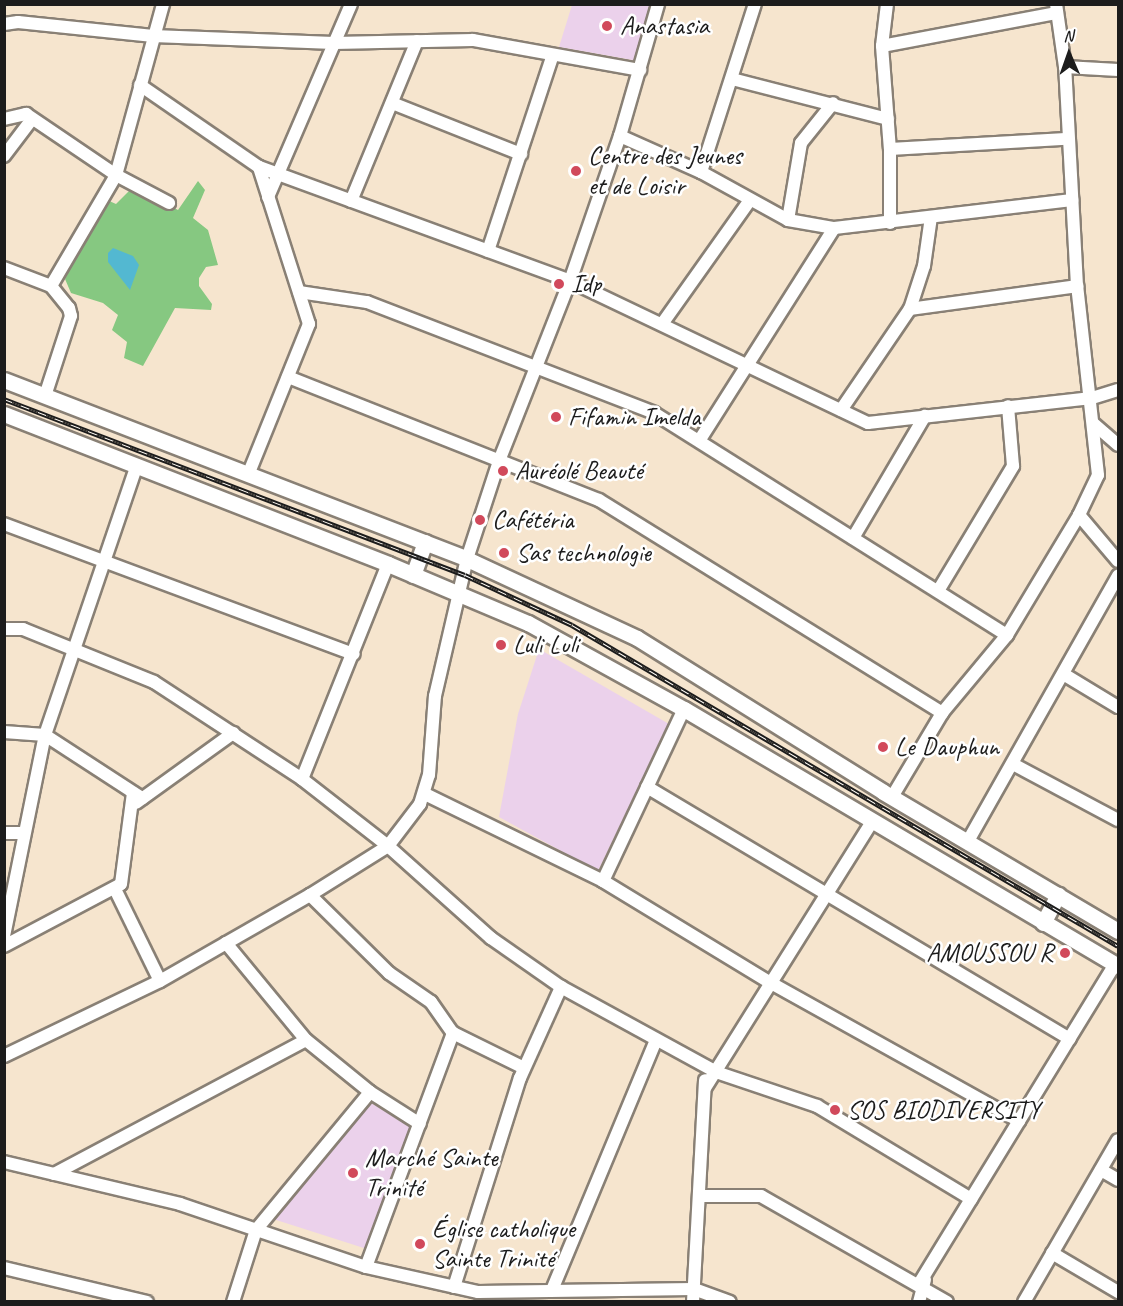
<!DOCTYPE html>
<html>
<head>
<meta charset="utf-8">
<style>
	body { margin:0 }
	#map { position:relative; width:1123px; height:1306px; overflow:hidden; background:#f6e5ce; font-family:Caveat,sans-serif }
	div>[style] { position:absolute }
	[style*='--x'] { left:calc(var(--x)*1px); top:calc(var(--y)*1px); width:calc(var(--w)*1px); rotate:calc(var(--a)*1deg) }
	.built>* { inset:0; background:#ebd1eb }
	.green>* { inset:0; background:#86c881 }
	.water>* { inset:0; background:#53b8d1 }
	.roads { filter:drop-shadow(2px 0 #898075) drop-shadow(-2px 0 #898075) drop-shadow(0 2px #898075) drop-shadow(0 -2px #898075) }
	.minor>* { height:12px; margin:-6px; padding:0 6px; transform-origin:6px; border-radius:6px; background:#fff }
	.major>* { height:15px; margin:-7.5px; padding:0 7.5px; transform-origin:7.5px; border-radius:7.5px; background:#fff }
	.rail>* { height:5px; margin-top:-2.5px; transform-origin:0; background:repeating-linear-gradient(90deg,#fff 0 9px,#1c1c1c 0 18px); box-sizing:border-box; border-block:2px solid #1c1c1c }
	.dots>* { width:16px; height:16px; translate:-50% -50%; box-sizing:border-box; border:3px solid #fff; border-radius:50% }
	span { translate:-50% -50%; white-space:nowrap; text-align:center; line-height:1.15; -webkit-text-stroke:5px #fff; paint-order:stroke }
	.poi-label { font-size:26px; color:#1c1c1c }
	.left { translate:0 -50%; text-align:left }
	.right { translate:-100% -50%; text-align:right }
	.frame { position:absolute; inset:0; border:6px solid #1c1c1c; pointer-events:none }
	.north { position:absolute; left:1039px; top:24px; width:60px; height:60px; -webkit-text-stroke:4px #fff; paint-order:stroke; rotate:358deg; font-size:16px; font-weight:700; line-height:24px; text-align:center; color:#1c1c1c }
	.north::after { content:''; display:block; margin:auto; width:21px; height:27px; background:#1c1c1c; clip-path:polygon(50% 0,100% 100%,50% 72%,0 100%) }
</style>
</head>
<body>
<div id="map">
	<div class="built">
		<i style="clip-path:polygon(572px 5px,654px 5px,638px 61px,559px 47px)"></i>
		<i style="clip-path:polygon(539px 649px,669px 724px,598px 871px,499px 817px,518px 714px)"></i>
		<i style="clip-path:polygon(371px 1103px,414px 1127px,370px 1250px,270px 1218px)"></i>
	</div>
	<div class="green">
		<i style="clip-path:polygon(198px 181px,205px 190px,193px 218px,208px 230px,218px 265px,206px 267px,199px 278px,199px 286px,212px 304px,211px 310px,175px 308px,143px 366px,124px 358px,127px 342px,112px 330px,118px 315px,103px 303px,71px 293px,65px 279px,92px 222px,107px 200px,116px 204px,133px 187px,178px 210px)"></i>
	</div>
	<div class="water">
		<i style="clip-path:polygon(113px 248px,133px 256px,139px 265px,130px 290px,108px 262px,108px 253px)"></i>
	</div>
	<div class="roads">
		<div class="minor">
			<i style="--x:887;--y:4;--w:42;--a:96.8"></i>
			<i style="--x:882;--y:46;--w:103;--a:85.6"></i>
			<i style="--x:890;--y:149;--w:74;--a:90"></i>
			<i style="--x:4;--y:24;--w:14;--a:-8"></i>
			<i style="--x:18;--y:22;--w:136;--a:5.9"></i>
			<i style="--x:153;--y:36;--w:181;--a:2.2"></i>
			<i style="--x:334;--y:43;--w:139;--a:-1.2"></i>
			<i style="--x:473;--y:40;--w:170;--a:10.2"></i>
			<i style="--x:882;--y:46;--w:178;--a:-10.7"></i>
			<i style="--x:1065;--y:67;--w:53;--a:3.2"></i>
			<i style="--x:732;--y:79;--w:161;--a:14.4"></i>
			<i style="--x:140;--y:85;--w:145;--a:34.6"></i>
			<i style="--x:259;--y:167;--w:331;--a:20.1"></i>
			<i style="--x:570;--y:281;--w:330;--a:25.5"></i>
			<i style="--x:868;--y:423;--w:225;--a:-6.4"></i>
			<i style="--x:1092;--y:398;--w:27;--a:-17"></i>
			<i style="--x:392;--y:103;--w:139;--a:21.6"></i>
			<i style="--x:4;--y:119;--w:23;--a:-13"></i>
			<i style="--x:26;--y:114;--w:109;--a:34.1"></i>
			<i style="--x:116;--y:175;--w:60;--a:27.8"></i>
			<i style="--x:620;--y:136;--w:89;--a:24"></i>
			<i style="--x:701;--y:172;--w:99;--a:28.9"></i>
			<i style="--x:788;--y:220;--w:47;--a:9.9"></i>
			<i style="--x:834;--y:228;--w:240;--a:-6.7"></i>
			<i style="--x:890;--y:149;--w:176;--a:-3.3"></i>
			<i style="--x:4;--y:156;--w:46;--a:-52.9"></i>
			<i style="--x:701;--y:172;--w:176;--a:-72.2"></i>
			<i style="--x:268;--y:197;--w:210;--a:-66.7"></i>
			<i style="--x:351;--y:201;--w:173;--a:-67.6"></i>
			<i style="--x:788;--y:220;--w:78;--a:-80.4"></i>
			<i style="--x:801;--y:143;--w:51;--a:-51.3"></i>
			<i style="--x:488;--y:251;--w:206;--a:-71.7"></i>
			<i style="--x:4;--y:268;--w:50;--a:21"></i>
			<i style="--x:51;--y:286;--w:28;--a:51"></i>
			<i style="--x:69;--y:308;--w:8;--a:76"></i>
			<i style="--x:71;--y:316;--w:84;--a:108"></i>
			<i style="--x:51;--y:286;--w:129;--a:-59.6"></i>
			<i style="--x:116;--y:175;--w:177;--a:-74.6"></i>
			<i style="--x:299;--y:292;--w:69;--a:8.4"></i>
			<i style="--x:367;--y:302;--w:308;--a:21.1"></i>
			<i style="--x:654;--y:413;--w:417;--a:32.2"></i>
			<i style="--x:910;--y:309;--w:169;--a:-7.8"></i>
			<i style="--x:662;--y:324;--w:152;--a:-54.6"></i>
			<i style="--x:288;--y:377;--w:334;--a:21.6"></i>
			<i style="--x:599;--y:500;--w:404;--a:31.8"></i>
			<i style="--x:841;--y:410;--w:122;--a:-55.7"></i>
			<i style="--x:910;--y:309;--w:45;--a:-72"></i>
			<i style="--x:924;--y:266;--w:49;--a:-81.9"></i>
			<i style="--x:1094;--y:424;--w:32;--a:41"></i>
			<i style="--x:699;--y:441;--w:252;--a:-57.6"></i>
			<i style="--x:248;--y:475;--w:163;--a:-68"></i>
			<i style="--x:309;--y:324;--w:165;--a:-107.7"></i>
			<i style="--x:1079;--y:515;--w:60;--a:49.7"></i>
			<i style="--x:4;--y:524;--w:373;--a:20.4"></i>
			<i style="--x:853;--y:538;--w:142;--a:-59.5"></i>
			<i style="--x:938;--y:591;--w:146;--a:-59"></i>
			<i style="--x:1013;--y:466;--w:60;--a:-94.8"></i>
			<i style="--x:4;--y:629;--w:19;--a:0"></i>
			<i style="--x:23;--y:629;--w:141;--a:22"></i>
			<i style="--x:154;--y:682;--w:177;--a:33.2"></i>
			<i style="--x:302;--y:779;--w:109;--a:37.9"></i>
			<i style="--x:388;--y:846;--w:138;--a:41.8"></i>
			<i style="--x:491;--y:938;--w:85;--a:35"></i>
			<i style="--x:561;--y:987;--w:177;--a:28.7"></i>
			<i style="--x:716;--y:1072;--w:107;--a:18.6"></i>
			<i style="--x:817;--y:1106;--w:180;--a:31.1"></i>
			<i style="--x:1065;--y:675;--w:62;--a:31.1"></i>
			<i style="--x:4;--y:732;--w:41;--a:4.2"></i>
			<i style="--x:45;--y:735;--w:116;--a:33"></i>
			<i style="--x:1013;--y:764;--w:119;--a:28.1"></i>
			<i style="--x:302;--y:779;--w:232;--a:-68.2"></i>
			<i style="--x:647;--y:787;--w:492;--a:30.8"></i>
			<i style="--x:425;--y:794;--w:198;--a:26"></i>
			<i style="--x:603;--y:881;--w:197;--a:31.3"></i>
			<i style="--x:771;--y:983;--w:284;--a:29.1"></i>
			<i style="--x:892;--y:797;--w:98;--a:-59.2"></i>
			<i style="--x:942;--y:713;--w:102;--a:-50.2"></i>
			<i style="--x:1007;--y:635;--w:140;--a:-59"></i>
			<i style="--x:1079;--y:515;--w:44;--a:-64.6"></i>
			<i style="--x:1098;--y:475;--w:190;--a:-96.3"></i>
			<i style="--x:1077;--y:286;--w:219;--a:-93.1"></i>
			<i style="--x:1065;--y:67;--w:64;--a:-98.1"></i>
			<i style="--x:136;--y:803;--w:120;--a:-35.8"></i>
			<i style="--x:4;--y:833;--w:20;--a:0"></i>
			<i style="--x:968;--y:841;--w:305;--a:-60.5"></i>
			<i style="--x:603;--y:881;--w:190;--a:-64.8"></i>
			<i style="--x:115;--y:889;--w:102;--a:63.9"></i>
			<i style="--x:310;--y:895;--w:111;--a:44.6"></i>
			<i style="--x:389;--y:973;--w:51;--a:34.6"></i>
			<i style="--x:431;--y:1002;--w:38;--a:55"></i>
			<i style="--x:453;--y:1033;--w:79;--a:26.2"></i>
			<i style="--x:4;--y:936;--w:205;--a:-78.5"></i>
			<i style="--x:45;--y:735;--w:285;--a:-71.2"></i>
			<i style="--x:226;--y:943;--w:126;--a:50.5"></i>
			<i style="--x:306;--y:1040;--w:82;--a:39.1"></i>
			<i style="--x:370;--y:1092;--w:59;--a:32.6"></i>
			<i style="--x:4;--y:946;--w:132;--a:-27.9"></i>
			<i style="--x:121;--y:884;--w:92;--a:-82.5"></i>
			<i style="--x:4;--y:1056;--w:173;--a:-25.7"></i>
			<i style="--x:160;--y:981;--w:173;--a:-29.8"></i>
			<i style="--x:310;--y:895;--w:92;--a:-32.1"></i>
			<i style="--x:388;--y:846;--w:53;--a:-52.7"></i>
			<i style="--x:420;--y:804;--w:30;--a:-73"></i>
			<i style="--x:429;--y:775;--w:79;--a:-85.7"></i>
			<i style="--x:435;--y:696;--w:141;--a:-76.9"></i>
			<i style="--x:467;--y:559;--w:103;--a:-71.9"></i>
			<i style="--x:499;--y:461;--w:193;--a:-68.5"></i>
			<i style="--x:570;--y:281;--w:153;--a:-71"></i>
			<i style="--x:620;--y:136;--w:137;--a:-73.9"></i>
			<i style="--x:705;--y:1088;--w:314;--a:-57.9"></i>
			<i style="--x:4;--y:1162;--w:181;--a:13.4"></i>
			<i style="--x:180;--y:1204;--w:196;--a:18.7"></i>
			<i style="--x:366;--y:1267;--w:115;--a:12.6"></i>
			<i style="--x:478;--y:1292;--w:216;--a:-0.8"></i>
			<i style="--x:694;--y:1289;--w:38;--a:20"></i>
			<i style="--x:1101;--y:1170;--w:20;--a:30"></i>
			<i style="--x:54;--y:1174;--w:285;--a:-28"></i>
			<i style="--x:699;--y:1196;--w:62;--a:0"></i>
			<i style="--x:761;--y:1196;--w:214;--a:29.7"></i>
			<i style="--x:1052;--y:1253;--w:77;--a:30.6"></i>
			<i style="--x:366;--y:1267;--w:250;--a:-69.6"></i>
			<i style="--x:4;--y:1268;--w:147;--a:13.4"></i>
			<i style="--x:919;--y:1284;--w:375;--a:-58.5"></i>
			<i style="--x:454;--y:1287;--w:219;--a:-72.5"></i>
			<i style="--x:520;--y:1078;--w:100;--a:-65.7"></i>
			<i style="--x:552;--y:1290;--w:269;--a:-67.4"></i>
			<i style="--x:233;--y:1302;--w:76;--a:-72.3"></i>
			<i style="--x:256;--y:1230;--w:179;--a:-50.4"></i>
			<i style="--x:693;--y:1302;--w:222;--a:-86.9"></i>
			<i style="--x:919;--y:1302;--w:23;--a:-75"></i>
			<i style="--x:1024;--y:1302;--w:187;--a:-59.9"></i>
		</div>
		<div class="major">
			<i style="--x:4;--y:380;--w:496;--a:21.1"></i>
			<i style="--x:467;--y:559;--w:187;--a:24.9"></i>
			<i style="--x:637;--y:638;--w:290;--a:32"></i>
			<i style="--x:883;--y:792;--w:273;--a:30.6"></i>
			<i style="--x:4;--y:414;--w:412;--a:21.3"></i>
			<i style="--x:388;--y:564;--w:152;--a:22.9"></i>
			<i style="--x:528;--y:623;--w:178;--a:28.9"></i>
			<i style="--x:684;--y:709;--w:504;--a:30.63"></i>
			<i style="--x:413;--y:575;--w:35;--a:-70"></i>
			<i style="--x:1043;--y:923;--w:32;--a:-62"></i>
		</div>
	</div>
	<div class="rail">
		<i style="--x:4;--y:399;--w:493;--a:20.9"></i>
		<i style="--x:465;--y:575;--w:118;--a:25"></i>
		<i style="--x:572;--y:625;--w:633;--a:30.45"></i>
	</div>
	<div class="dots">
		<i style="left:607px;top:26px;background:#d1495b"></i>
		<i style="left:576px;top:171px;background:#d1495b"></i>
		<i style="left:559px;top:284px;background:#d1495b"></i>
		<i style="left:556px;top:417px;background:#d1495b"></i>
		<i style="left:503px;top:471px;background:#d1495b"></i>
		<i style="left:480px;top:520px;background:#d1495b"></i>
		<i style="left:504px;top:553px;background:#d1495b"></i>
		<i style="left:501px;top:645px;background:#d1495b"></i>
		<i style="left:883px;top:747px;background:#d1495b"></i>
		<i style="left:1065px;top:953px;background:#d1495b"></i>
		<i style="left:835px;top:1110px;background:#d1495b"></i>
		<i style="left:353px;top:1173px;background:#d1495b"></i>
		<i style="left:420px;top:1244px;background:#d1495b"></i>
	</div>
	<div class="poi-label">
		<span class="left" style="left:620px;top:26px">Anastasia</span>
		<span class="left" style="left:588px;top:171px">Centre des Jeunes<br>et de Loisir</span>
		<span class="left" style="left:571px;top:284px">Idp</span>
		<span class="left" style="left:568px;top:417px">Fifamin Imelda</span>
		<span class="left" style="left:515px;top:471px">Auréolé Beauté</span>
		<span class="left" style="left:492px;top:520px">Cafétéria</span>
		<span class="left" style="left:516px;top:553px">Sas technologie</span>
		<span class="left" style="left:513px;top:645px">Luli Luli</span>
		<span class="left" style="left:895px;top:747px">Le Dauphun</span>
		<span class="right" style="left:1053px;top:953px">AMOUSSOU R</span>
		<span class="left" style="left:847px;top:1110px">SOS BIODIVERSITY</span>
		<span class="left" style="left:365px;top:1173px">Marché Sainte<br>Trinité</span>
		<span class="left" style="left:432px;top:1244px">Église catholique<br>Sainte Trinité</span>
	</div>
	<div class="frame"></div>
	<div class="north">N</div>
</div>
</body>
</html>
